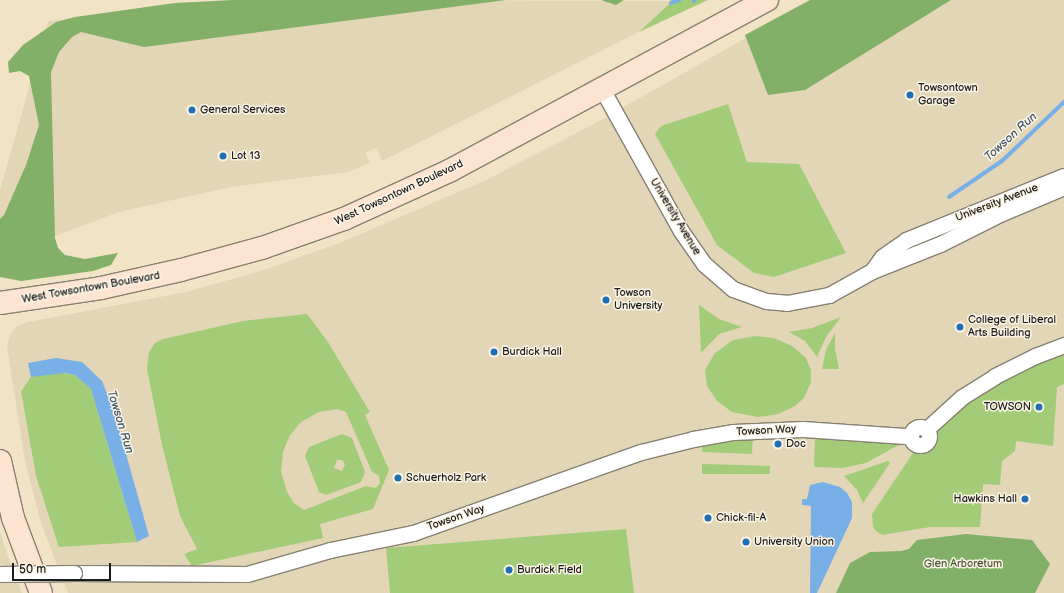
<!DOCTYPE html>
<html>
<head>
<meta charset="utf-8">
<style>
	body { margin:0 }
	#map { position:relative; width:1064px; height:593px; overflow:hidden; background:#f2e3c6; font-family:"Balsamiq Sans",sans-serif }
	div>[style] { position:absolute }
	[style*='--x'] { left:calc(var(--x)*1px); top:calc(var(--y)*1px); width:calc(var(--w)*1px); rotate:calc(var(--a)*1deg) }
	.built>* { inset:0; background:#e2d6b7 }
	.green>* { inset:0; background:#a3cc78 }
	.forest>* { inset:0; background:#82b068 }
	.water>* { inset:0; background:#77afe6 }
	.stream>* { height:4px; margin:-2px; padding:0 2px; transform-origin:2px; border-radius:2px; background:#77afe6 }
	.roads { filter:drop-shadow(1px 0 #878071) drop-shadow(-1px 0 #878071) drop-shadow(0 1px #878071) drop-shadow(0 -1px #878071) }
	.street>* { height:15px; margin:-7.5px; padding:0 7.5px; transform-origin:7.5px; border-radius:7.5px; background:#fff }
	.street>.ring { margin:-7.5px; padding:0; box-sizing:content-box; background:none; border:15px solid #fff; border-radius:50% }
	.secondary>* { height:22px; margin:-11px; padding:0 11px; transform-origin:11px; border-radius:11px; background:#fde4d1 }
	.bridges { filter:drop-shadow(1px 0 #878071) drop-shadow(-1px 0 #878071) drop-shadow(0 1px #878071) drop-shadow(0 -1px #878071) }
	.street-bridge>* { height:15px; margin:-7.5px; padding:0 7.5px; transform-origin:7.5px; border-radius:7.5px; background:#fff }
	.dots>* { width:11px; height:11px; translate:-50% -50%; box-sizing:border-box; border:2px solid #fcf5e5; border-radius:50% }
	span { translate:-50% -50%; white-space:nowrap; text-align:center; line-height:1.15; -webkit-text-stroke:3px #fcf5e5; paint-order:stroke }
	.poi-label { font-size:11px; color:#1c1c1c }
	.left { translate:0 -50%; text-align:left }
	.right { translate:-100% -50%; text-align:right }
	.street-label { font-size:11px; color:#1c1c1c }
	.park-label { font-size:11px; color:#4b5a3c }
	.water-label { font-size:12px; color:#40576d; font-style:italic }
	.scale { position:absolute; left:12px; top:563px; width:99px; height:18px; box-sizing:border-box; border:2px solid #1c1c1c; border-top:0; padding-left:5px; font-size:12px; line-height:14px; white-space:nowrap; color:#1c1c1c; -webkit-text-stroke:3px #fcf5e5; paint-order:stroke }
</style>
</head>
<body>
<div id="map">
	<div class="built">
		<i style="clip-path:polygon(315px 0,671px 1px,639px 32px,382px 161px,376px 148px,365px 153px,370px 163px,348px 172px,231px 187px,119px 212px,0 257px,0 190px,48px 21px)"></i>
		<i style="clip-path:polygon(813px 0,1064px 0,1064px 593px,68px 593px,41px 523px,25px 461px,7px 347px,10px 335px,17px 326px,28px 322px,186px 292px,264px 270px,342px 242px,486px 180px,592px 125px)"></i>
		<i style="clip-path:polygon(0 532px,14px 574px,22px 593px,0 593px)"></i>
	</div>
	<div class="green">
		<i style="clip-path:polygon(670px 0,708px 0,639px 32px,671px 2px)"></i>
		<i style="clip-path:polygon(728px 104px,747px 162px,799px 164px,846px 253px,774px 277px,754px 273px,717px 245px,655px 134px,661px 126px)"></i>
		<i style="clip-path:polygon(699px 305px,719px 319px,742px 327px,719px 334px,701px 353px)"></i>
		<i style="clip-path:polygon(evenodd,307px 314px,328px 342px,370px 412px,365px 415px,389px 470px,373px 509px,320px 524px,323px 538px,192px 566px,184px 554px,197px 549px,180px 516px,162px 445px,147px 369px,149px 352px,155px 343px,163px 339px,243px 321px,307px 314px,337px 409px,346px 412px,372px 472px,379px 476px,380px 483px,376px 488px,366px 486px,304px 510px,294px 503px,287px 492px,281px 471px,283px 452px,290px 435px,301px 422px,319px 412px,337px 409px)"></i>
		<i style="clip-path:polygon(841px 317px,826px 337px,817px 357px,805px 341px,789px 332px,812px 328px)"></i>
		<i style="clip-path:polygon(835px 333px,835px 349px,839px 369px,822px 369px,826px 350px)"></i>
		<i style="clip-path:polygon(755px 336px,774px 338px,792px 346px,806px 358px,811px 370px,811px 382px,804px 398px,795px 406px,778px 414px,758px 417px,732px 412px,717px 401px,707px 386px,705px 370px,715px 353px,733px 340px)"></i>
		<i style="clip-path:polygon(1064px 351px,1064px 384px,1057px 387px,1053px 446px,1016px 441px,1015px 451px,1002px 461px,1000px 485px,983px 484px,980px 527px,930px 527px,882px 535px,876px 531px,873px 527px,872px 514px,915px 450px,925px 450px,931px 446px,934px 438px,933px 429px,983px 389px)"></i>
		<i style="clip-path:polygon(57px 372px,75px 375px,91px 389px,137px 542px,59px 547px,36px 476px,21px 391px,31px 377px)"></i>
		<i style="clip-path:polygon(evenodd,342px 434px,352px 438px,365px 472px,361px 482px,326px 495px,319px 492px,305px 456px,309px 447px,342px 434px,337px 460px,342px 460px,345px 464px,342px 471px,334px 468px,337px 460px)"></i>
		<i style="clip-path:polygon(815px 435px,906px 441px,866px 463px,842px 468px,814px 467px)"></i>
		<i style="clip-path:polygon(753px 436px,752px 454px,702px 452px,702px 443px)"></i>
		<i style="clip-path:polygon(888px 461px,890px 463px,863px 503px,857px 490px,844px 476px)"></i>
		<i style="clip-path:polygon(702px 464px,770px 466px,770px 474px,702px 474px)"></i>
		<i style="clip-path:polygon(626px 529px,634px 593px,390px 593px,386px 548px)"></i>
	</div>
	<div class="forest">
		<i style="clip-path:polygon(233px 0,506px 0,144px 47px,81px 32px,72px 37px,59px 52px,51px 72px,55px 238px,58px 248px,65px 255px,85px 259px,118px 253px,111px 265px,93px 271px,21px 281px,0 277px,0 219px,4px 215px,26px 165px,39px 125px,29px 76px,20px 71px,9px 73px,8px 62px,23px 45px,56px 22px,75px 17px,175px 3px)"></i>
		<i style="clip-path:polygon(601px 0,624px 0,616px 5px)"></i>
		<i style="clip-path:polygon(810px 0,951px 0,805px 90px,768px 95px,745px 35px)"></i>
		<i style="clip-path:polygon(966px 534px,1032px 540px,1050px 564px,1035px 593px,836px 593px,850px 563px,870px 552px,901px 551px,909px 549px,917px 540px)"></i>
	</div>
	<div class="water">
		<i style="clip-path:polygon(56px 358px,82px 362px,102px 381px,114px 411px,149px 536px,137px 542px,91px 389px,75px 375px,65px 373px,31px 377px,28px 363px)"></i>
		<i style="clip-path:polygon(823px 482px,840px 487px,847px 493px,852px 502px,852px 518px,817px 593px,810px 593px,811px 506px,802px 505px,802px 499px,807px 499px,810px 485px)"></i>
	</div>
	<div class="stream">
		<i style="--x:694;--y:0;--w:1;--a:90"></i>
		<i style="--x:671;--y:3;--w:9;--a:-21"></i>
		<i style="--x:949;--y:197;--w:64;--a:-34.2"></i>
		<i style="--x:1002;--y:161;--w:86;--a:-43.6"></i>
	</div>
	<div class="roads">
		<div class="street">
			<i style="--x:602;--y:89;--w:162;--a:60.9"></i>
			<i style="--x:681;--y:231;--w:40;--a:55.1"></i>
			<i style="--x:704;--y:264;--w:38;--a:41"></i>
			<i style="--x:733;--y:289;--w:35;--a:20"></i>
			<i style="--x:766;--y:301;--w:21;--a:5"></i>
			<i style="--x:787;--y:303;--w:43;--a:-10.8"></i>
			<i style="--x:829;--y:295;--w:49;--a:-29.2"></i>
			<i style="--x:872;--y:271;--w:73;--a:-21.7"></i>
			<i style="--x:940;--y:244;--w:69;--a:-26.6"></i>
			<i style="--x:1002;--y:213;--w:67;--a:-22.8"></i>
			<i style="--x:872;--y:271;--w:17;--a:-54"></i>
			<i style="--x:882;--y:257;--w:29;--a:-35"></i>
			<i style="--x:906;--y:240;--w:170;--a:-22.1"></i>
			<i style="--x:930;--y:426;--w:43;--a:-42.2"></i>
			<i style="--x:962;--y:397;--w:39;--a:-32"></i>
			<i style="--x:995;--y:376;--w:45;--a:-26.6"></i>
			<i style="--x:1035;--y:356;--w:31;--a:-21"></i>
			<i class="ring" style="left:911px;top:427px;width:3px;height:3px"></i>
			<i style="--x:74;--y:573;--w:173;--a:0.3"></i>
			<i style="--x:247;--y:574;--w:86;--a:-16.1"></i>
			<i style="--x:330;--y:550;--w:85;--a:-11.6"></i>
			<i style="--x:413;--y:533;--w:242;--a:-19.6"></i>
			<i style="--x:641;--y:452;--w:54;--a:-14"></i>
			<i style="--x:693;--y:439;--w:41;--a:-9.9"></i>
			<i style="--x:733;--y:432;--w:70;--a:-2.5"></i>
			<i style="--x:803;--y:429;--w:102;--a:3.9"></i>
		</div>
		<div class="secondary">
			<i style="--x:0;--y:303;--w:102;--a:-8.4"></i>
			<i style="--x:101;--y:288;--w:82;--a:-12.7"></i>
			<i style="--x:181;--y:270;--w:84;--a:-15.2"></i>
			<i style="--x:262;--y:248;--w:87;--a:-19.5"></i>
			<i style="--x:344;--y:219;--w:118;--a:-24.6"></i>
			<i style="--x:451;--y:170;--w:359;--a:-28.3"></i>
			<i style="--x:0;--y:461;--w:58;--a:77.2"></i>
			<i style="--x:13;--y:518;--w:80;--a:69.5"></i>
		</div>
	</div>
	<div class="bridges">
		<div class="street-bridge">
			<i style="--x:0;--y:574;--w:74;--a:-0.8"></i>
		</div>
	</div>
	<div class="dots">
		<i style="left:910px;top:95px;background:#1f6fb2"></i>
		<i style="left:192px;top:110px;background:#1f6fb2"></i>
		<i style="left:223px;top:156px;background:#1f6fb2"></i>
		<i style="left:606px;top:300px;background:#1f6fb2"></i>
		<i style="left:960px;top:327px;background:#1f6fb2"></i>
		<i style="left:494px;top:352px;background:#1f6fb2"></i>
		<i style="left:1039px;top:407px;background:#1f6fb2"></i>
		<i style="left:778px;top:444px;background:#1f6fb2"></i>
		<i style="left:398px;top:478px;background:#1f6fb2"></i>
		<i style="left:1025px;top:499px;background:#1f6fb2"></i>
		<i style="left:708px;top:518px;background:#1f6fb2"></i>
		<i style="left:746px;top:542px;background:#1f6fb2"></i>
		<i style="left:509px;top:570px;background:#1f6fb2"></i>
	</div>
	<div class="poi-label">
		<span class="left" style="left:918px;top:95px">Towsontown<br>Garage</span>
		<span class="left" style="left:200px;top:110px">General Services</span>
		<span class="left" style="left:231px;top:156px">Lot 13</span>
		<span class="left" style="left:614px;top:300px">Towson<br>University</span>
		<span class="left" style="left:968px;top:327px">College of Liberal<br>Arts Building</span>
		<span class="left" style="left:502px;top:352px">Burdick Hall</span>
		<span class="right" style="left:1031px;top:407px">TOWSON</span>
		<span class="left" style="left:786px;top:444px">Doc</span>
		<span class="left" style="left:406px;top:478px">Schuerholz Park</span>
		<span class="right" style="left:1017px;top:499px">Hawkins Hall</span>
		<span class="left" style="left:716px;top:518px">Chick-fil-A</span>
		<span class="left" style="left:754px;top:542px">University Union</span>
		<span class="left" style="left:517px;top:570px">Burdick Field</span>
	</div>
	<div class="street-label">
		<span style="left:399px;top:193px;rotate:-25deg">West Towsontown Boulevard</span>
		<span style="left:997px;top:203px;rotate:-21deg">University Avenue</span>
		<span style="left:675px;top:217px;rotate:59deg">University Avenue</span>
		<span style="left:91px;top:288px;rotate:-10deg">West Towsontown Boulevard</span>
		<span style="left:766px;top:431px;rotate:-3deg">Towson Way</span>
		<span style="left:456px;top:518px;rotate:-19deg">Towson Way</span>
	</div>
	<div class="park-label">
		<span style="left:963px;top:564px">Glen Arboretum</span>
	</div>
	<div class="water-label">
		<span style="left:1011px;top:137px;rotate:-42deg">Towson Run</span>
		<span style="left:120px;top:422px;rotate:73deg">Towson Run</span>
	</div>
	<div class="scale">50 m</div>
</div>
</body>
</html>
